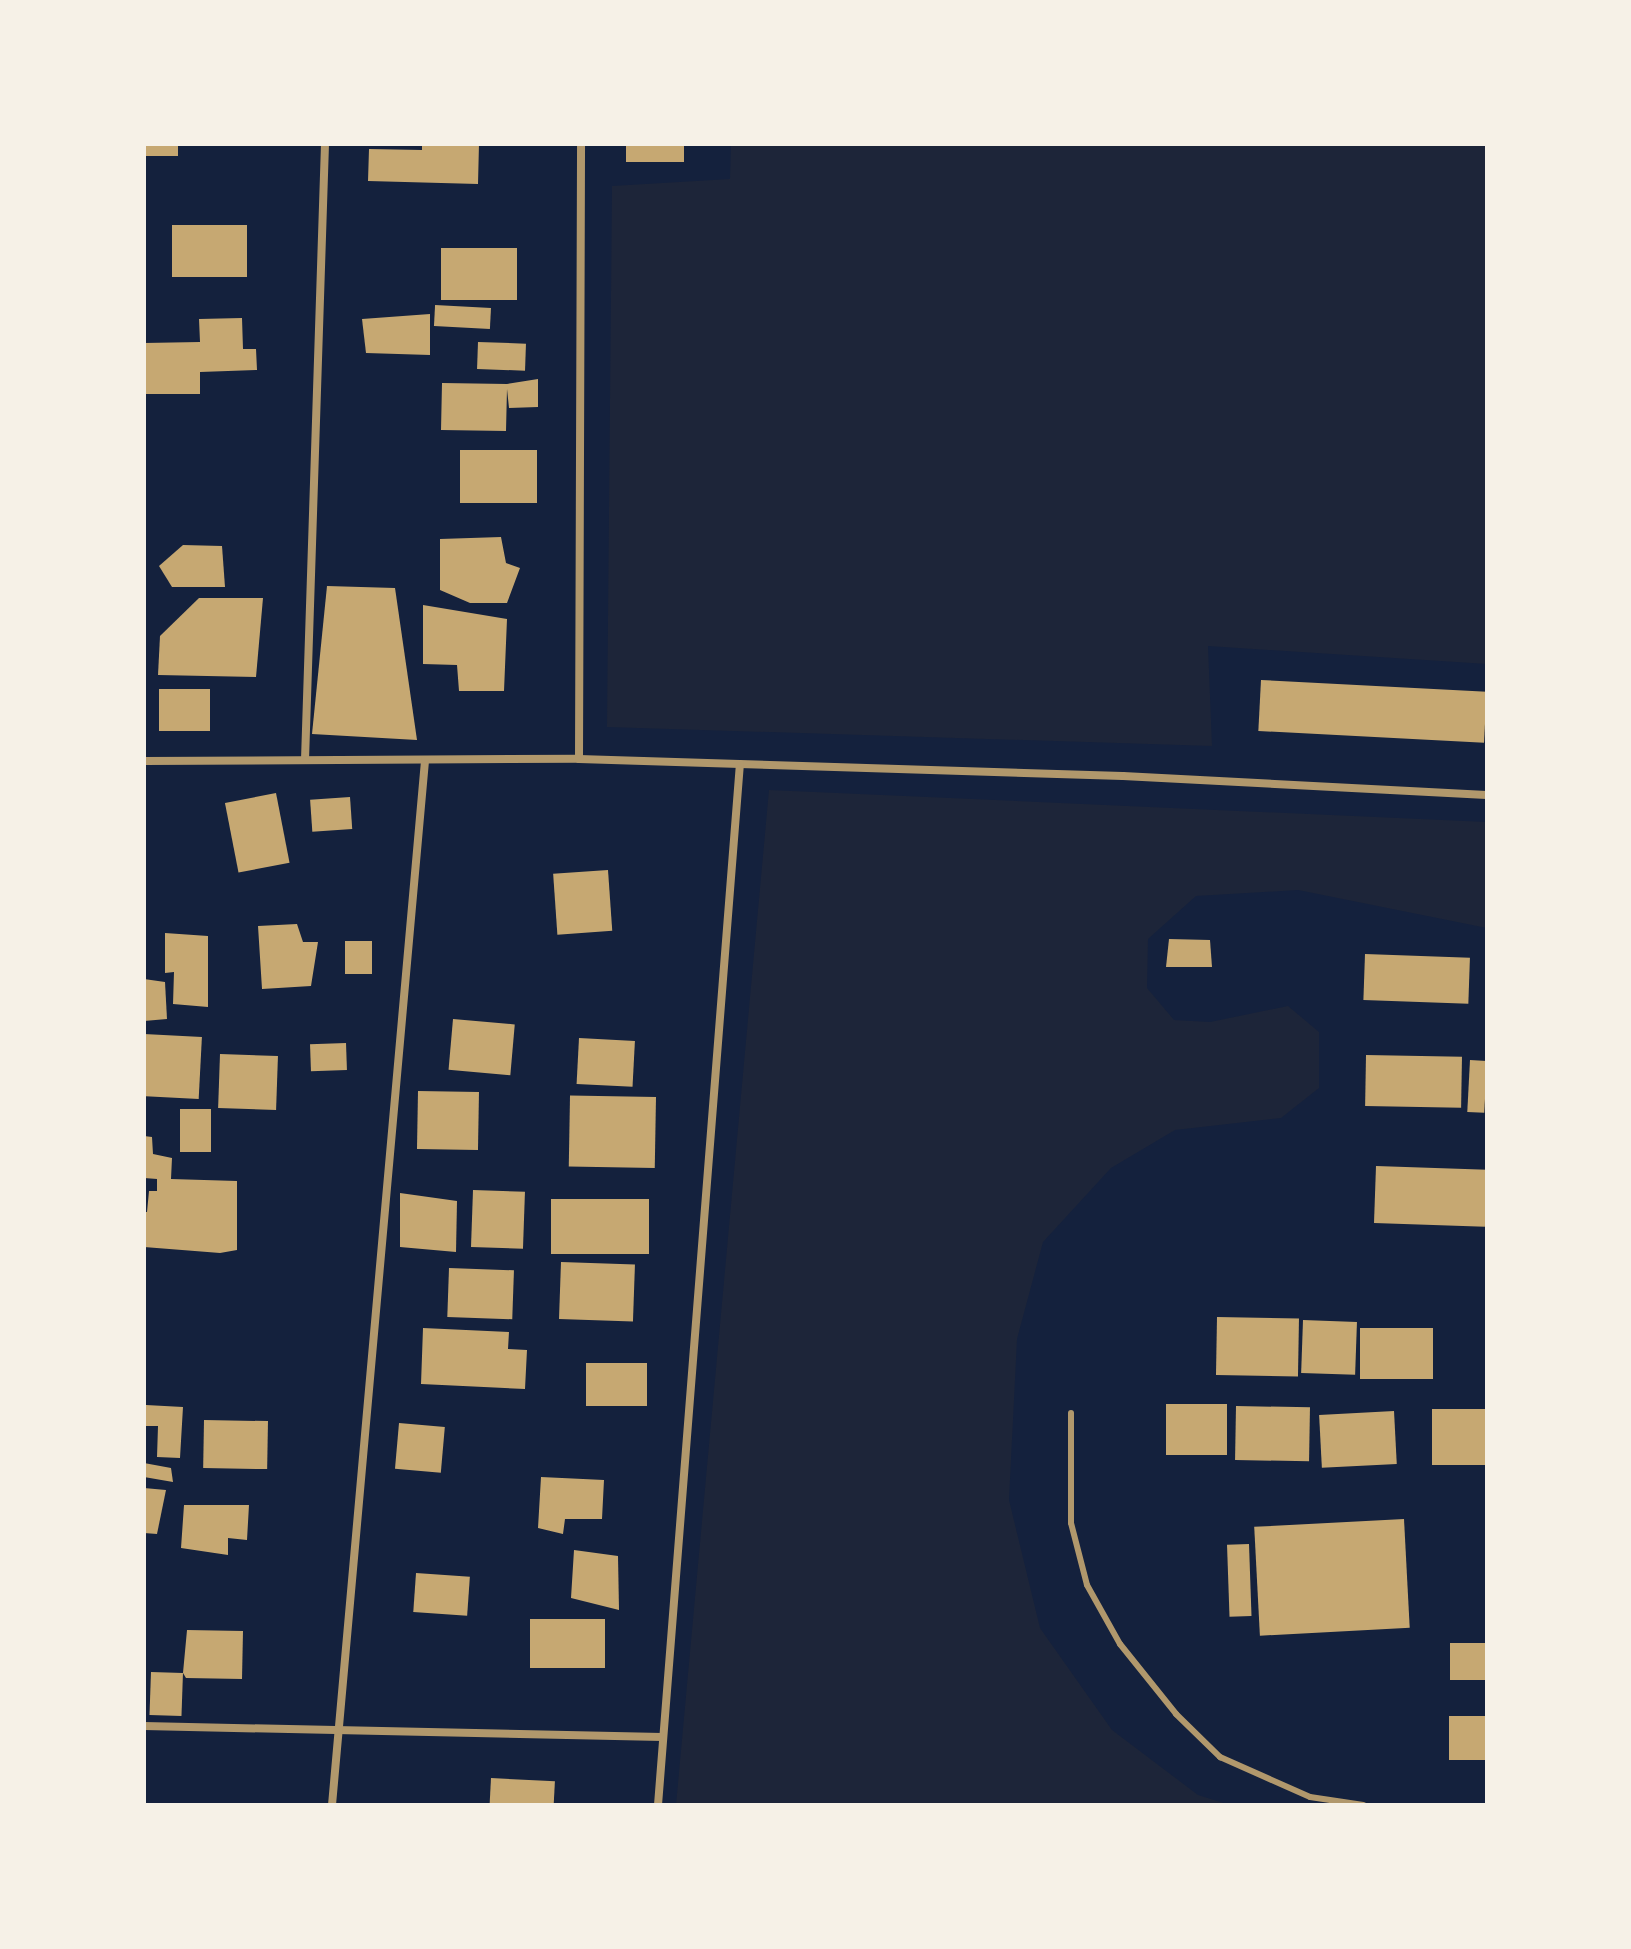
<!DOCTYPE html>
<html>
<head>
<meta charset="utf-8">
<style>
	body { margin:0 }
	#map { position:relative; width:1631px; height:1949px; overflow:hidden; background:#14213d; font-family:"Work Sans",sans-serif }
	div>[style] { position:absolute }
	[style*='--x'] { left:calc(var(--x)*1px); top:calc(var(--y)*1px); width:calc(var(--w)*1px); rotate:calc(var(--a)*1deg) }
	.green>* { inset:0; background:#1d2539 }
	.building>* { inset:0; background:#c6a872; transform-origin:0 0 }
	.service>* { height:6px; margin:-3px; padding:0 3px; transform-origin:3px; border-radius:3px; background:#b1986c }
	.minor>* { height:8px; margin:-4px; padding:0 4px; transform-origin:4px; border-radius:4px; background:#b1986c }
	span { translate:-50% -50%; white-space:nowrap; text-align:center; line-height:1.15; -webkit-text-stroke:8px #f6f1e7; paint-order:stroke }
	.frame { position:absolute; inset:0; border:146px solid #f6f1e7; pointer-events:none }
</style>
</head>
<body>
<div id="map">
	<div class="green">
		<i style="clip-path:polygon(731px 144px,1487px 144px,1487px 664px,1208px 646px,1212px 746px,607px 727px,612px 186px,730px 179px)"></i>
		<i style="clip-path:polygon(769px 790px,1487px 822px,1487px 928px,1298px 890px,1196px 896px,1148px 939px,1147px 988px,1174px 1020px,1210px 1022px,1288px 1006px,1319px 1032px,1319px 1088px,1281px 1118px,1175px 1130px,1111px 1168px,1043px 1242px,1017px 1339px,1009px 1500px,1040px 1628px,1112px 1730px,1198px 1795px,1230px 1805px,676px 1805px)"></i>
	</div>
	<div class="building">
		<i style="left:144px;top:144px;width:34px;height:12px"></i>
		<i style="clip-path:polygon(422px 144px,479px 144px,478px 184px,368px 181px,369px 149px,422px 150px)"></i>
		<i style="left:626px;top:144px;width:58px;height:18px"></i>
		<i style="left:247px;top:225px;width:52px;height:75px;rotate:90deg"></i>
		<i style="left:517px;top:248px;width:52px;height:76px;rotate:90deg"></i>
		<i style="left:491px;top:308px;width:21px;height:56px;rotate:93deg"></i>
		<i style="clip-path:polygon(430px 314px,430px 355px,366px 353px,362px 319px)"></i>
		<i style="clip-path:polygon(242px 318px,243px 349px,256px 349px,257px 370px,200px 372px,200px 394px,144px 394px,144px 343px,200px 342px,199px 319px)"></i>
		<i style="left:478px;top:342px;width:48px;height:27px;rotate:2deg"></i>
		<i style="clip-path:polygon(538px 379px,538px 407px,509px 408px,507px 389px,506px 431px,441px 430px,442px 383px,507px 384px)"></i>
		<i style="left:537px;top:450px;width:53px;height:77px;rotate:90deg"></i>
		<i style="clip-path:polygon(501px 537px,506px 563px,520px 568px,507px 603px,470px 603px,440px 590px,440px 539px)"></i>
		<i style="clip-path:polygon(183px 545px,222px 546px,225px 587px,172px 587px,159px 566px)"></i>
		<i style="clip-path:polygon(327px 586px,395px 588px,417px 740px,312px 734px)"></i>
		<i style="clip-path:polygon(199px 598px,263px 598px,256px 677px,158px 675px,160px 636px)"></i>
		<i style="clip-path:polygon(423px 605px,507px 619px,504px 691px,459px 691px,457px 665px,423px 664px)"></i>
		<i style="left:1261px;top:680px;width:226px;height:51px;rotate:3deg"></i>
		<i style="left:159px;top:689px;width:51px;height:42px"></i>
		<i style="left:276px;top:793px;width:71px;height:52px;rotate:79deg"></i>
		<i style="left:350px;top:797px;width:32px;height:40px;rotate:86deg"></i>
		<i style="left:608px;top:870px;width:61px;height:55px;rotate:86deg"></i>
		<i style="clip-path:polygon(297px 924px,303px 942px,318px 942px,311px 986px,262px 989px,258px 926px)"></i>
		<i style="clip-path:polygon(165px 933px,208px 936px,208px 1007px,173px 1004px,174px 972px,165px 973px)"></i>
		<i style="clip-path:polygon(1169px 939px,1210px 940px,1212px 967px,1166px 967px)"></i>
		<i style="left:345px;top:941px;width:27px;height:33px"></i>
		<i style="left:1365px;top:954px;width:105px;height:46px;rotate:2deg"></i>
		<i style="clip-path:polygon(144px 979px,165px 982px,167px 1019px,144px 1021px)"></i>
		<i style="left:453px;top:1019px;width:62px;height:51px;rotate:5deg"></i>
		<i style="left:144px;top:1034px;width:58px;height:62px;rotate:3deg"></i>
		<i style="left:579px;top:1038px;width:56px;height:46px;rotate:3deg"></i>
		<i style="left:346px;top:1043px;width:27px;height:36px;rotate:88deg"></i>
		<i style="left:220px;top:1054px;width:58px;height:54px;rotate:2deg"></i>
		<i style="left:1366px;top:1055px;width:96px;height:51px;rotate:1deg"></i>
		<i style="left:1470px;top:1060px;width:17px;height:52px;rotate:3deg"></i>
		<i style="left:418px;top:1091px;width:61px;height:58px;rotate:1deg"></i>
		<i style="left:656px;top:1097px;width:71px;height:86px;rotate:91deg"></i>
		<i style="left:211px;top:1109px;width:43px;height:31px;rotate:90deg"></i>
		<i style="clip-path:polygon(144px 1136px,152px 1137px,153px 1154px,172px 1158px,171px 1179px,237px 1181px,237px 1250px,220px 1253px,144px 1247px,144px 1212px,147px 1212px,149px 1191px,157px 1191px,157px 1179px,144px 1178px)"></i>
		<i style="left:1376px;top:1166px;width:111px;height:57px;rotate:2deg"></i>
		<i style="left:473px;top:1190px;width:52px;height:57px;rotate:2deg"></i>
		<i style="clip-path:polygon(400px 1193px,457px 1201px,456px 1252px,400px 1247px)"></i>
		<i style="left:551px;top:1199px;width:98px;height:55px"></i>
		<i style="left:561px;top:1262px;width:74px;height:57px;rotate:2deg"></i>
		<i style="left:449px;top:1268px;width:65px;height:49px;rotate:2deg"></i>
		<i style="left:1217px;top:1317px;width:82px;height:58px;rotate:1deg"></i>
		<i style="left:1303px;top:1320px;width:54px;height:53px;rotate:2deg"></i>
		<i style="clip-path:polygon(423px 1328px,509px 1332px,508px 1349px,527px 1350px,525px 1389px,421px 1384px)"></i>
		<i style="left:1360px;top:1328px;width:73px;height:51px"></i>
		<i style="left:586px;top:1363px;width:61px;height:43px"></i>
		<i style="left:1166px;top:1404px;width:61px;height:51px"></i>
		<i style="clip-path:polygon(146px 1405px,183px 1407px,180px 1458px,157px 1457px,158px 1426px,145px 1426px)"></i>
		<i style="left:1236px;top:1406px;width:74px;height:54px;rotate:1deg"></i>
		<i style="left:1487px;top:1409px;width:56px;height:55px;rotate:90deg"></i>
		<i style="left:1394px;top:1411px;width:53px;height:75px;rotate:87deg"></i>
		<i style="left:204px;top:1420px;width:64px;height:48px;rotate:1deg"></i>
		<i style="left:399px;top:1423px;width:46px;height:46px;rotate:5deg"></i>
		<i style="clip-path:polygon(144px 1463px,171px 1468px,173px 1482px,144px 1477px)"></i>
		<i style="clip-path:polygon(541px 1477px,604px 1480px,602px 1519px,565px 1519px,563px 1534px,538px 1528px)"></i>
		<i style="clip-path:polygon(144px 1488px,166px 1490px,157px 1534px,144px 1533px)"></i>
		<i style="clip-path:polygon(184px 1505px,249px 1505px,247px 1540px,228px 1538px,228px 1555px,181px 1548px)"></i>
		<i style="left:1404px;top:1519px;width:109px;height:150px;rotate:87deg"></i>
		<i style="left:1249px;top:1544px;width:72px;height:22px;rotate:88deg"></i>
		<i style="clip-path:polygon(574px 1550px,618px 1556px,619px 1610px,571px 1598px)"></i>
		<i style="left:416px;top:1573px;width:54px;height:39px;rotate:4deg"></i>
		<i style="left:530px;top:1619px;width:75px;height:49px"></i>
		<i style="clip-path:polygon(187px 1630px,243px 1631px,242px 1679px,186px 1678px,183px 1673px)"></i>
		<i style="left:1487px;top:1643px;width:37px;height:37px;rotate:90deg"></i>
		<i style="left:151px;top:1672px;width:32px;height:43px;rotate:2deg"></i>
		<i style="left:1487px;top:1716px;width:44px;height:38px;rotate:90deg"></i>
		<i style="left:491px;top:1778px;width:64px;height:27px;rotate:3deg"></i>
	</div>
	<div class="service">
		<i style="--x:1071;--y:1413;--w:110;--a:90"></i>
		<i style="--x:1071;--y:1523;--w:64;--a:75.5"></i>
		<i style="--x:1087;--y:1585;--w:68;--a:60.8"></i>
		<i style="--x:1120;--y:1644;--w:90;--a:51.3"></i>
		<i style="--x:1176;--y:1714;--w:62;--a:44.3"></i>
		<i style="--x:1220;--y:1757;--w:98;--a:24"></i>
		<i style="--x:1310;--y:1797;--w:54;--a:8.6"></i>
	</div>
	<div class="minor">
		<i style="--x:579;--y:759;--w:615;--a:-89.81"></i>
		<i style="--x:305;--y:760;--w:616;--a:-88.14"></i>
		<i style="--x:144;--y:761;--w:435;--a:-0.3"></i>
		<i style="--x:579;--y:759;--w:544;--a:1.79"></i>
		<i style="--x:1123;--y:776;--w:364;--a:3"></i>
		<i style="--x:144;--y:1726;--w:518;--a:1.22"></i>
		<i style="--x:332;--y:1805;--w:1049;--a:-84.91"></i>
		<i style="--x:658;--y:1805;--w:1044;--a:-85.5"></i>
	</div>
	<div class="frame"></div>
</div>
</body>
</html>
